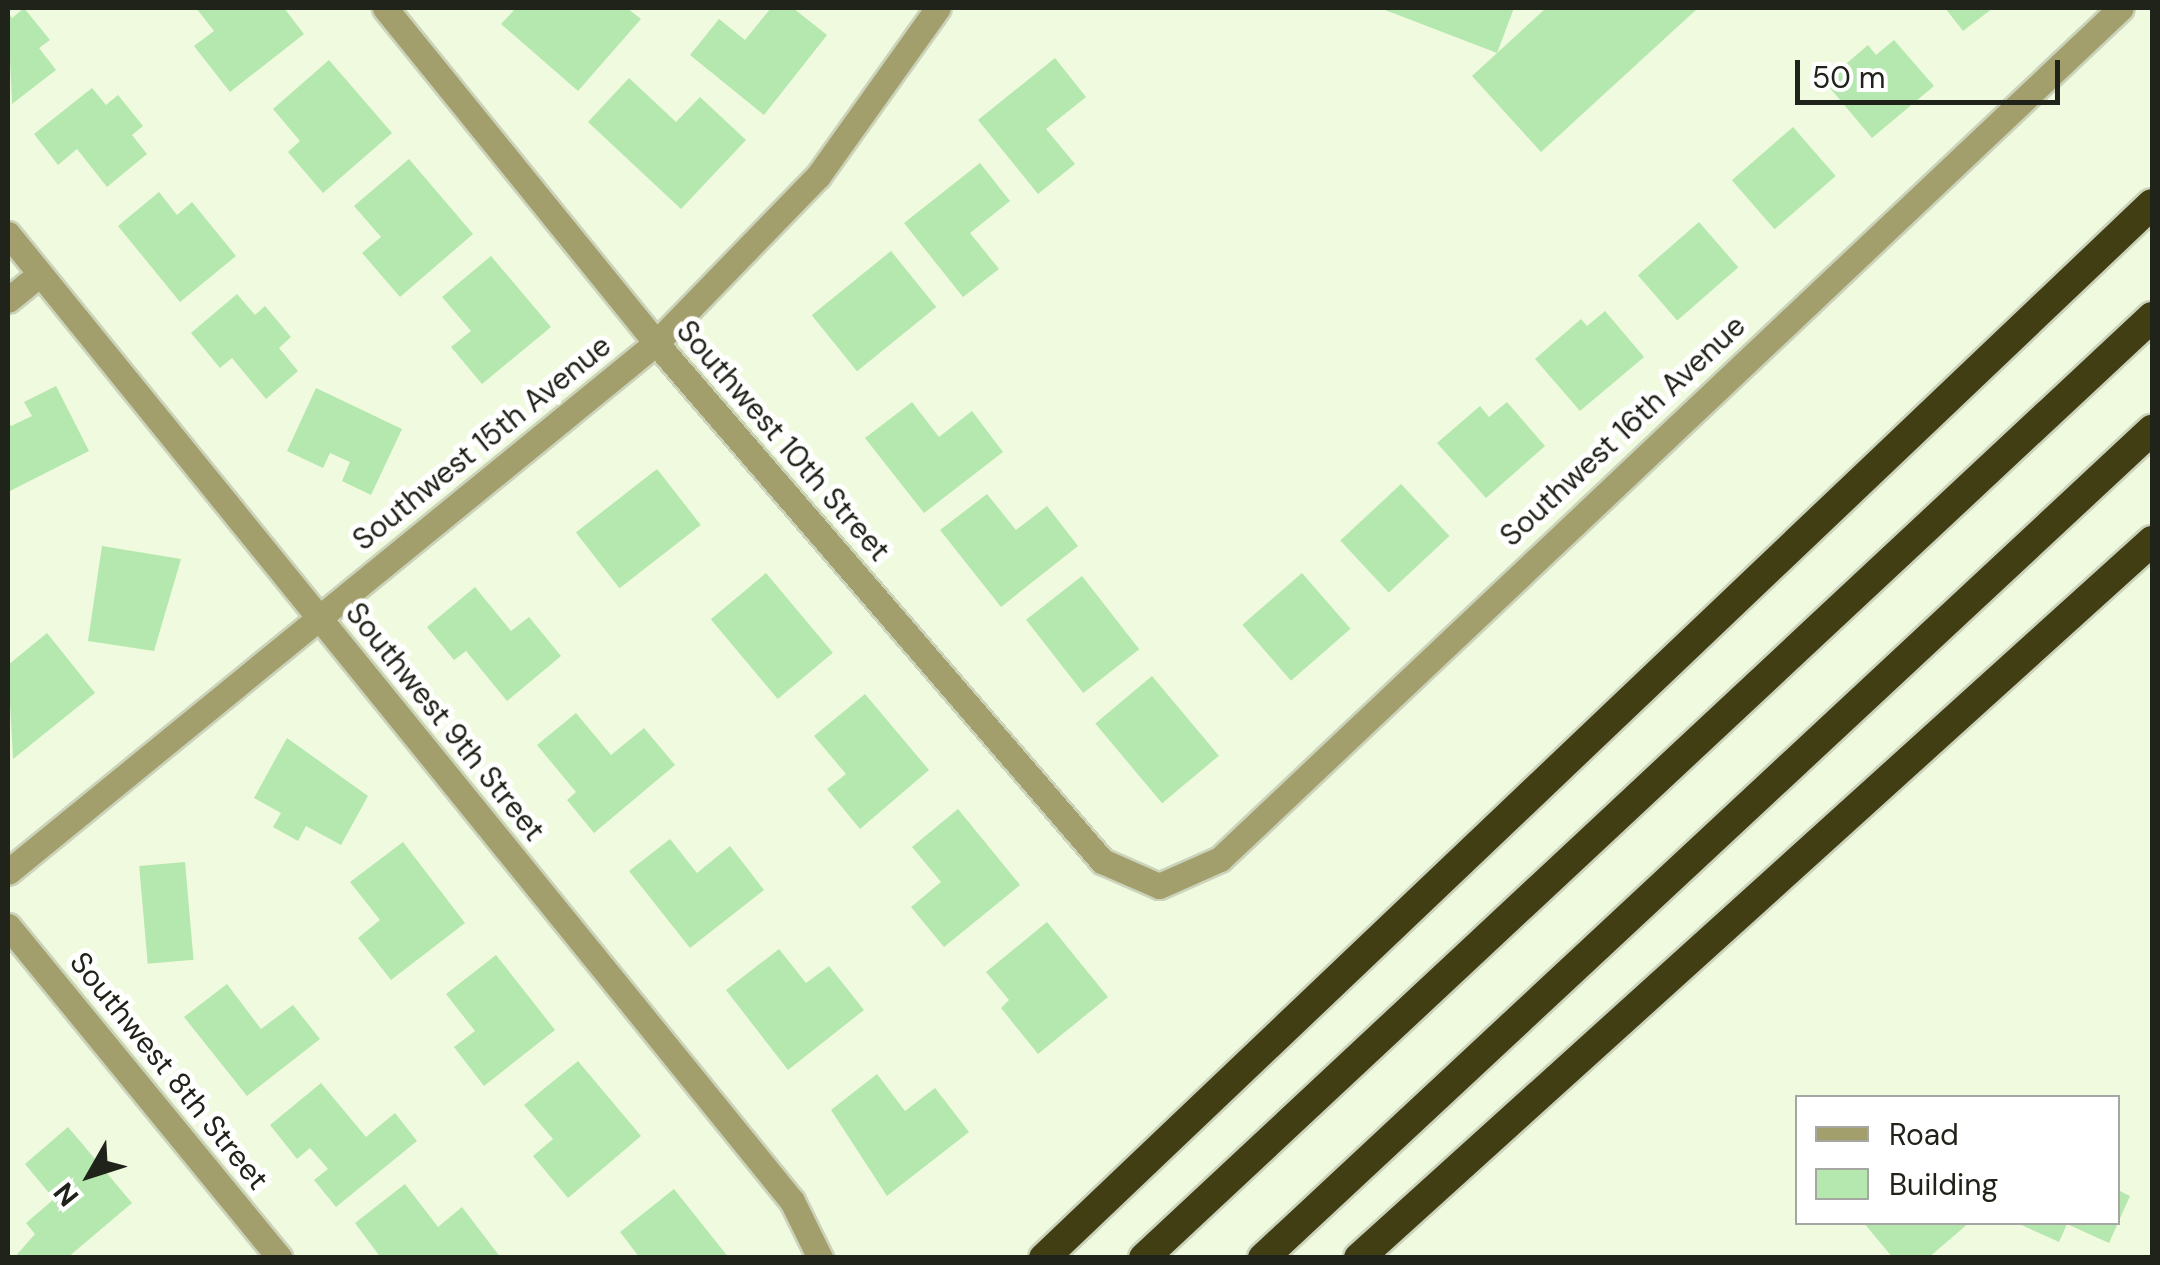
<!DOCTYPE html>
<html>
<head>
<meta charset="utf-8">
<style>
	body { margin:0 }
	#map { position:relative; width:2160px; height:1265px; overflow:hidden; background:#f0fade; font-family:"DM Sans",sans-serif }
	div>[style] { position:absolute }
	[style*='--x'] { left:calc(var(--x)*1px); top:calc(var(--y)*1px); width:calc(var(--w)*1px); rotate:calc(var(--a)*1deg) }
	.building>* { inset:0; background:#b4e8af; transform-origin:0 0 }
	.roads { filter:drop-shadow(2px 0 #cbd3bb) drop-shadow(-2px 0 #cbd3bb) drop-shadow(0 2px #cbd3bb) drop-shadow(0 -2px #cbd3bb) }
	.minor>* { height:25px; margin:-12.5px; padding:0 12.5px; transform-origin:12.5px; border-radius:12.5px; background:#a39f6c }
	.motorway>* { height:30px; margin:-15px; padding:0 15px; transform-origin:15px; border-radius:15px; background:#413e13 }
	span { translate:-50% -50%; white-space:nowrap; text-align:center; line-height:1.15; -webkit-text-stroke:10px #fff; paint-order:stroke }
	.street-label { font-size:30px; color:#202319 }
	.frame { position:absolute; inset:0; border:10px solid #202319; pointer-events:none }
	.legend { position:absolute; left:1795px; top:1095px; width:325px; height:130px; box-sizing:border-box; background:#fff; border:2px solid #a6a7a3; margin:0; padding:12px 18px; list-style:none; font-size:30px; color:#202319 }
	.legend li { display:flex; align-items:center; gap:20px; height:50px }
	.legend b { width:50px; border:2px solid #a6a7a3 }
	.north { position:absolute; left:40px; top:1125px; width:100px; height:100px; -webkit-text-stroke:8px #fff; paint-order:stroke; rotate:231deg; font-size:28px; font-weight:700; line-height:40px; text-align:center; color:#202319 }
	.north::after { content:''; display:block; margin:auto; width:35px; height:45px; background:#202319; clip-path:polygon(50% 0,100% 100%,50% 72%,0 100%) }
	.scale { position:absolute; left:1795px; top:60px; width:265px; height:45px; box-sizing:border-box; border:5px solid #202319; border-top:0; padding-left:12px; font-size:30px; line-height:35px; white-space:nowrap; color:#202319; -webkit-text-stroke:8px #fff; paint-order:stroke }
</style>
</head>
<body>
<div id="map">
	<div class="building">
		<i style="clip-path:polygon(24px 8px,50px 40px,39px 48px,56px 70px,12px 104px,8px 12px,12px 18px)"></i>
		<i style="clip-path:polygon(196px 8px,284px 8px,304px 34px,230px 92px,194px 46px,214px 31px)"></i>
		<i style="clip-path:polygon(516px 8px,627px 8px,641px 19px,578px 91px,501px 24px)"></i>
		<i style="clip-path:polygon(771px 8px,793px 8px,827px 35px,764px 115px,690px 55px,719px 19px,745px 40px)"></i>
		<i style="clip-path:polygon(1380px 8px,1514px 8px,1497px 53px)"></i>
		<i style="clip-path:polygon(1546px 8px,1698px 8px,1541px 152px,1472px 76px)"></i>
		<i style="clip-path:polygon(1945px 8px,1993px 8px,1963px 31px)"></i>
		<i style="clip-path:polygon(1894px 40px,1934px 86px,1872px 138px,1825px 82px,1868px 45px,1876px 55px)"></i>
		<i style="clip-path:polygon(1055px 58px,1086px 97px,1046px 129px,1075px 164px,1038px 194px,978px 120px)"></i>
		<i style="clip-path:polygon(329px 60px,392px 133px,323px 193px,288px 152px,300px 141px,273px 109px)"></i>
		<i style="clip-path:polygon(629px 78px,676px 122px,700px 97px,746px 140px,681px 209px,588px 122px)"></i>
		<i style="clip-path:polygon(92px 88px,106px 105px,118px 95px,143px 126px,132px 135px,147px 154px,107px 187px,77px 149px,58px 165px,34px 134px)"></i>
		<i style="left:1793px;top:127px;width:65px;height:81px;rotate:49deg"></i>
		<i style="clip-path:polygon(409px 159px,473px 234px,400px 297px,362px 253px,381px 237px,354px 206px)"></i>
		<i style="clip-path:polygon(980px 163px,1010px 201px,970px 233px,999px 269px,963px 297px,904px 223px)"></i>
		<i style="clip-path:polygon(159px 192px,177px 215px,192px 202px,236px 256px,180px 302px,118px 226px)"></i>
		<i style="left:1699px;top:222px;width:60px;height:81px;rotate:49deg"></i>
		<i style="left:891px;top:251px;width:72px;height:102px;rotate:51deg"></i>
		<i style="clip-path:polygon(491px 256px,551px 327px,482px 384px,451px 347px,471px 331px,442px 297px)"></i>
		<i style="clip-path:polygon(237px 294px,255px 315px,265px 306px,291px 337px,279px 348px,298px 371px,266px 399px,232px 358px,220px 368px,191px 333px)"></i>
		<i style="clip-path:polygon(1605px 311px,1644px 357px,1580px 411px,1535px 359px,1581px 319px,1587px 326px)"></i>
		<i style="clip-path:polygon(56px 386px,89px 451px,8px 492px,8px 420px,11px 426px,32px 416px,24px 402px)"></i>
		<i style="clip-path:polygon(316px 388px,402px 429px,371px 495px,342px 481px,350px 462px,330px 453px,323px 468px,287px 451px)"></i>
		<i style="clip-path:polygon(912px 402px,939px 437px,972px 411px,1003px 452px,924px 513px,865px 438px)"></i>
		<i style="clip-path:polygon(1507px 402px,1545px 446px,1486px 498px,1437px 443px,1480px 406px,1489px 417px)"></i>
		<i style="left:657px;top:469px;width:71px;height:103px;rotate:52deg"></i>
		<i style="left:1401px;top:484px;width:71px;height:83px;rotate:47deg"></i>
		<i style="clip-path:polygon(987px 494px,1016px 530px,1047px 506px,1078px 546px,1001px 607px,940px 530px)"></i>
		<i style="clip-path:polygon(102px 546px,181px 559px,154px 651px,88px 641px)"></i>
		<i style="left:766px;top:573px;width:104px;height:72px;rotate:50deg"></i>
		<i style="left:1302px;top:573px;width:74px;height:79px;rotate:49deg"></i>
		<i style="left:1082px;top:576px;width:93px;height:71px;rotate:52deg"></i>
		<i style="clip-path:polygon(475px 587px,511px 631px,529px 617px,561px 656px,507px 701px,466px 651px,454px 660px,427px 627px)"></i>
		<i style="clip-path:polygon(47px 633px,95px 693px,13px 759px,8px 665px)"></i>
		<i style="left:1152px;top:676px;width:104px;height:74px;rotate:50deg"></i>
		<i style="clip-path:polygon(865px 694px,929px 770px,860px 829px,827px 789px,846px 774px,814px 736px)"></i>
		<i style="clip-path:polygon(576px 713px,611px 755px,644px 728px,675px 765px,594px 833px,567px 800px,576px 792px,537px 745px)"></i>
		<i style="clip-path:polygon(287px 738px,368px 796px,341px 845px,306px 826px,298px 841px,273px 827px,281px 813px,254px 798px)"></i>
		<i style="clip-path:polygon(958px 809px,1020px 885px,944px 947px,911px 907px,941px 882px,912px 847px)"></i>
		<i style="clip-path:polygon(670px 839px,697px 873px,730px 846px,764px 890px,690px 948px,629px 871px)"></i>
		<i style="clip-path:polygon(403px 842px,465px 923px,391px 980px,358px 938px,380px 920px,350px 882px)"></i>
		<i style="left:185px;top:862px;width:98px;height:46px;rotate:85deg"></i>
		<i style="clip-path:polygon(1047px 922px,1108px 997px,1038px 1054px,1001px 1008px,1009px 1000px,986px 972px)"></i>
		<i style="clip-path:polygon(779px 949px,806px 983px,829px 966px,864px 1010px,788px 1070px,726px 990px)"></i>
		<i style="clip-path:polygon(496px 955px,555px 1030px,484px 1086px,454px 1047px,475px 1031px,446px 994px)"></i>
		<i style="clip-path:polygon(227px 984px,261px 1029px,293px 1005px,320px 1039px,247px 1096px,184px 1017px)"></i>
		<i style="clip-path:polygon(578px 1061px,641px 1136px,568px 1198px,533px 1156px,553px 1139px,524px 1105px)"></i>
		<i style="clip-path:polygon(877px 1074px,905px 1111px,935px 1088px,969px 1132px,887px 1196px,831px 1110px)"></i>
		<i style="clip-path:polygon(321px 1083px,366px 1137px,395px 1113px,417px 1141px,336px 1207px,314px 1180px,328px 1169px,310px 1148px,297px 1159px,270px 1125px)"></i>
		<i style="clip-path:polygon(68px 1127px,132px 1203px,67px 1258px,14px 1258px,35px 1234px,26px 1223px,54px 1199px,25px 1164px)"></i>
		<i style="clip-path:polygon(405px 1184px,438px 1227px,462px 1207px,501px 1258px,381px 1258px,355px 1223px)"></i>
		<i style="clip-path:polygon(674px 1189px,729px 1258px,640px 1258px,620px 1232px)"></i>
		<i style="clip-path:polygon(2118px 1190px,2130px 1196px,2109px 1243px,2067px 1224px,2059px 1242px,2015px 1222px,2118px 1222px)"></i>
		<i style="clip-path:polygon(1863px 1222px,1970px 1222px,1928px 1258px,1893px 1258px)"></i>
	</div>
	<div class="roads">
		<div class="minor">
			<i style="--x:385;--y:8;--w:431;--a:51"></i>
			<i style="--x:656;--y:343;--w:684;--a:49.27"></i>
			<i style="--x:1102;--y:861;--w:62;--a:23.7"></i>
			<i style="--x:1159;--y:886;--w:67;--a:-23.9"></i>
			<i style="--x:1220;--y:859;--w:1239;--a:-43.37"></i>
			<i style="--x:8;--y:234;--w:1245;--a:50.97"></i>
			<i style="--x:792;--y:1201;--w:64;--a:63.8"></i>
			<i style="--x:8;--y:300;--w:41;--a:-39.1"></i>
			<i style="--x:8;--y:872;--w:837;--a:-39.23"></i>
			<i style="--x:656;--y:343;--w:233;--a:-45.9"></i>
			<i style="--x:818;--y:176;--w:206;--a:-54.5"></i>
			<i style="--x:8;--y:926;--w:429;--a:50.7"></i>
		</div>
		<div class="motorway">
			<i style="--x:1044;--y:1258;--w:1529;--a:-43.57"></i>
			<i style="--x:1144;--y:1258;--w:1379;--a:-43.03"></i>
			<i style="--x:1263;--y:1258;--w:1215;--a:-42.97"></i>
			<i style="--x:1359;--y:1258;--w:1069;--a:-42.12"></i>
		</div>
	</div>
	<div class="street-label">
		<span style="left:1623px;top:431px;rotate:-43deg">Southwest 16th Avenue</span>
		<span style="left:783px;top:441px;rotate:49deg">Southwest 10th Street</span>
		<span style="left:482px;top:443px;rotate:-39deg">Southwest 15th Avenue</span>
		<span style="left:445px;top:722px;rotate:51deg">Southwest 9th Street</span>
		<span style="left:169px;top:1071px;rotate:51deg">Southwest 8th Street</span>
	</div>
	<div class="frame"></div>
	<ul class="legend">
	<li><b style="height:12px;background:#a39f6c"></b>Road</li>
	<li><b style="height:28px;background:#b4e8af"></b>Building</li>
	</ul>
	<div class="north">N</div>
	<div class="scale">50 m</div>
</div>
</body>
</html>
